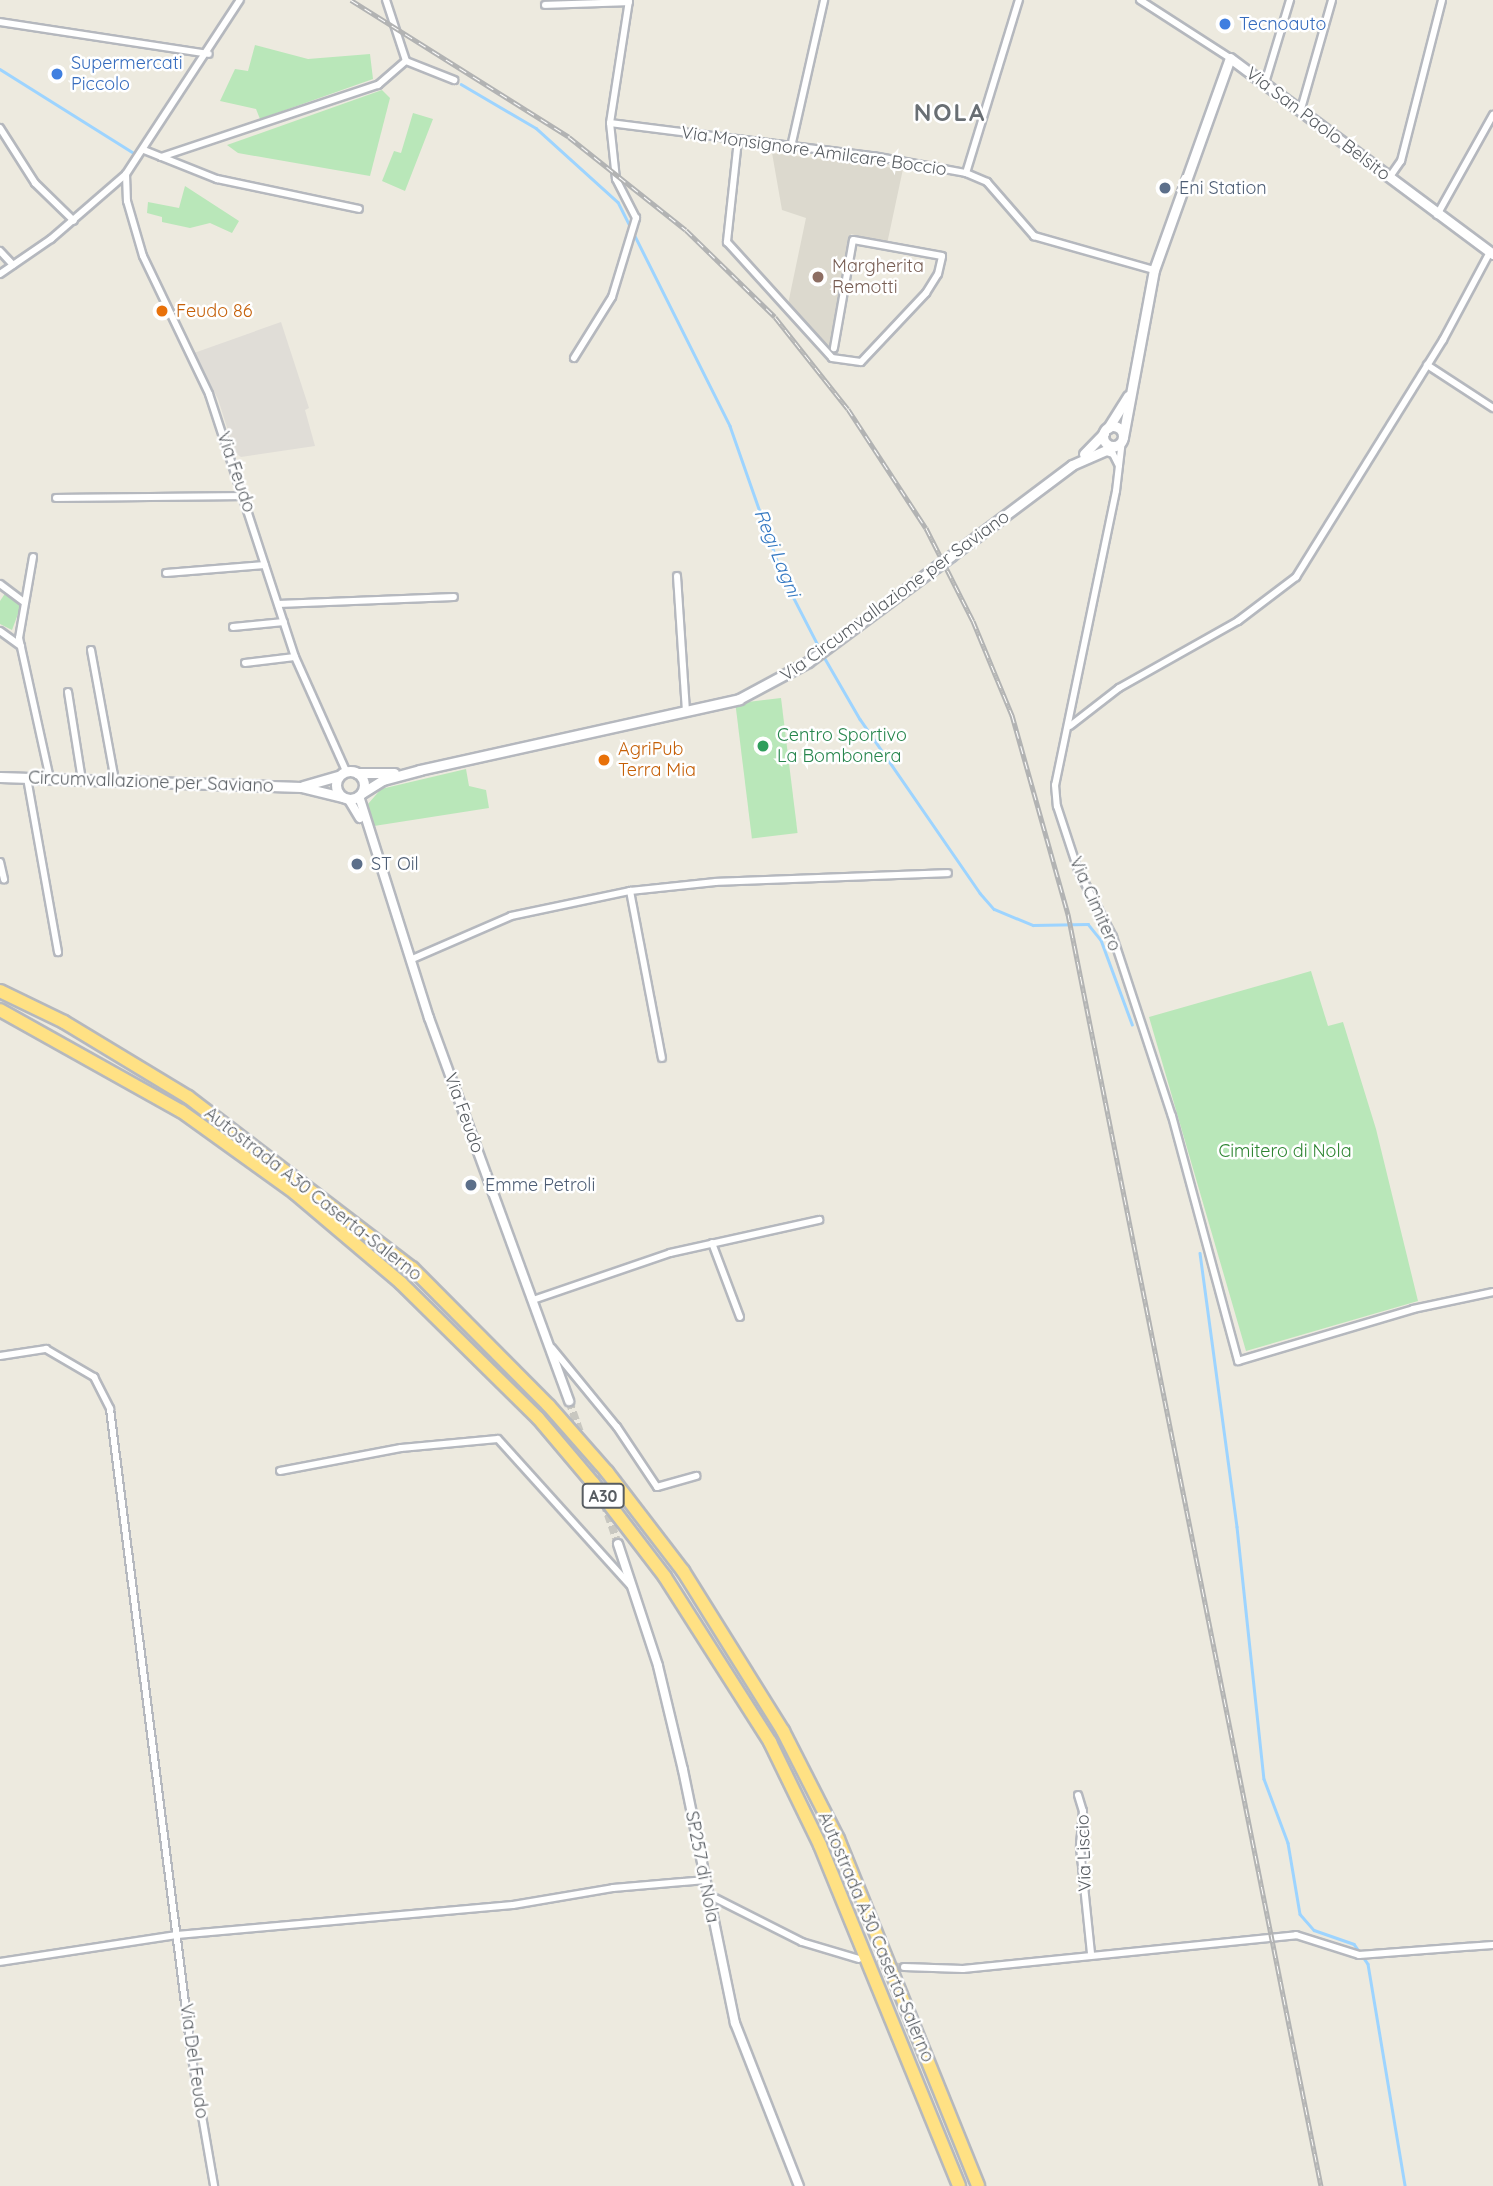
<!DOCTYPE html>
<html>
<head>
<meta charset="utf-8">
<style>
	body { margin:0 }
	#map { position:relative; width:1493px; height:2186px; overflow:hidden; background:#edeadf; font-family:Quicksand,sans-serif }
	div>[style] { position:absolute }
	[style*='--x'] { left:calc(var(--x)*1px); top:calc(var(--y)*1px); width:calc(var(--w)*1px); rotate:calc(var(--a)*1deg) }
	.industrial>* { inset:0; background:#e0ddd7 }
	.education>* { inset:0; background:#dcd9ce }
	.green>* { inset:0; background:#b9e7b9; transform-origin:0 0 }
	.stream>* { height:2.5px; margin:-1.25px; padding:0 1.25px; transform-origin:1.25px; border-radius:1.25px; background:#9dd4ff }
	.minor-tunnel>* { height:6px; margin-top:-3px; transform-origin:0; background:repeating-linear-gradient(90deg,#c8c7c0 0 6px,transparent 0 9px) }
	.tertiary-tunnel>* { height:8px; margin-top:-4px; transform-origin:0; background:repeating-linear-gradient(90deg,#c8c7c0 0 8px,transparent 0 12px) }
	.roads { filter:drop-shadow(2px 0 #b5b8be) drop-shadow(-2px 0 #b5b8be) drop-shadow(0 2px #b5b8be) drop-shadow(0 -2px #b5b8be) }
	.minor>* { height:6px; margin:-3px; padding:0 3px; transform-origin:3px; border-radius:3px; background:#fff }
	.tertiary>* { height:8px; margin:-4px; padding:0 4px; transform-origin:4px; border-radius:4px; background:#fff }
	.secondary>* { height:9px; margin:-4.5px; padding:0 4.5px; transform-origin:4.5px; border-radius:4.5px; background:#fff }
	.secondary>.ring { margin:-4.5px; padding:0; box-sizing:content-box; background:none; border:9px solid #fff; border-radius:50% }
	.motorway>* { height:12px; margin:-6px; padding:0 6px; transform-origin:6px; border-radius:6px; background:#ffe184 }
	.rail>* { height:5px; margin-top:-2.5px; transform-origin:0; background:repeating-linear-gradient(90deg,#fff 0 8px,#b2b3b3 0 16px); box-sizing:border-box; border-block:2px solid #b2b3b3 }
	.bridges { filter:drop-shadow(2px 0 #b8bcc3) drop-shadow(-2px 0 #b8bcc3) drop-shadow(0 2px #b8bcc3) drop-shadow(0 -2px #b8bcc3) }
	.secondary-bridge>* { height:9px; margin:-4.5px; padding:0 4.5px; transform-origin:4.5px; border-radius:4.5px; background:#fff }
	.dots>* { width:19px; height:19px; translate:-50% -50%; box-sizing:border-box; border:4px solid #fff; border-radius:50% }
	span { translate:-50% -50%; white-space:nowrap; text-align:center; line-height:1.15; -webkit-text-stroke:5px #fff; paint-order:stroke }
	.shield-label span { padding:2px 5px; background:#fff; border:2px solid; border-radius:5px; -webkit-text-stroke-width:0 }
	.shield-label { font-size:16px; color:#585d62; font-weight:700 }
	.shop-label { font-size:18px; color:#366cbe }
	.left { translate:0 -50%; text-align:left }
	.street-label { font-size:18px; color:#585d62 }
	.service-label { font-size:18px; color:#4e5e75 }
	.education-label { font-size:18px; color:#785e54 }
	.food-label { font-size:18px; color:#c56008 }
	.leisure-label { font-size:18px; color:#27864d }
	.park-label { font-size:18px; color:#2e8532 }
	.water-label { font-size:19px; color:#3579c2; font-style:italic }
	.district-label { font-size:24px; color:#696f74; font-weight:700; letter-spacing:2px }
</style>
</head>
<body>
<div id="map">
	<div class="industrial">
		<i style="clip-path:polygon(281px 322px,309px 408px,305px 410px,315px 446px,241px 457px,235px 453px,218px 399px,194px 353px)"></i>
	</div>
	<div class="education">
		<i style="clip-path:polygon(772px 153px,903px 169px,887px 244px,851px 234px,829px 350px,788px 304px,806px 218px,782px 210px)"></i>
	</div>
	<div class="green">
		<i style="clip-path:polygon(255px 45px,308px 59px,370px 54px,373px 79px,260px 119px,256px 109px,220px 101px,235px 69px,248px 71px)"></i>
		<i style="clip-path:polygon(382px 90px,390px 98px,370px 176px,238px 153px,227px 145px)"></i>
		<i style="clip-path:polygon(413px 113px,433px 119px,405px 191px,382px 181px,394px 151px,401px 153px)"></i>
		<i style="clip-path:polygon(185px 186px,239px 221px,232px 233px,210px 223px,190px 228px,162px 222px,162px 217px,147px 213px,148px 202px,179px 208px)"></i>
		<i style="clip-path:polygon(6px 592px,21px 606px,12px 630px,0 624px,0 601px)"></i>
		<i style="left:781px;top:698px;width:136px;height:46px;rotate:83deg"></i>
		<i style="clip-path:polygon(466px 769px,469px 786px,486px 790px,489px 808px,374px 826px,368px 804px,381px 789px)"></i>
		<i style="clip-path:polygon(1311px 971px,1328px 1026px,1343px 1022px,1376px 1129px,1418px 1301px,1246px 1351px,1149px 1017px)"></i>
	</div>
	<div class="stream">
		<i style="--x:0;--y:69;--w:158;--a:32.1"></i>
		<i style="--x:461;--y:84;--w:87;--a:30.4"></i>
		<i style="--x:536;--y:128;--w:110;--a:42.1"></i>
		<i style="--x:618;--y:202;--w:250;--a:63.4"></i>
		<i style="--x:730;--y:426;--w:160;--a:70.7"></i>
		<i style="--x:783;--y:577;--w:81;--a:62.8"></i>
		<i style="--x:823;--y:655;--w:74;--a:60"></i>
		<i style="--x:860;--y:719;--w:211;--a:55.4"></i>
		<i style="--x:980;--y:893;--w:21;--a:49"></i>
		<i style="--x:994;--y:909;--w:42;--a:22.3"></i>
		<i style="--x:1033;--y:925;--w:55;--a:-1"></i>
		<i style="--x:1088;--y:924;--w:21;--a:51"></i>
		<i style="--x:1101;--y:940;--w:90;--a:69.7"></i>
		<i style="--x:1200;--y:1253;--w:276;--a:82.3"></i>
		<i style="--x:1237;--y:1527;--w:253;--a:83.9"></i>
		<i style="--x:1264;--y:1779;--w:68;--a:69.4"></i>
		<i style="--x:1288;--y:1843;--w:72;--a:80.4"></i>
		<i style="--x:1300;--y:1914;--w:21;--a:49"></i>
		<i style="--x:1314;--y:1930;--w:42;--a:19.3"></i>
		<i style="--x:1354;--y:1944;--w:24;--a:55"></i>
		<i style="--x:1368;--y:1964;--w:225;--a:80.5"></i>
	</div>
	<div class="minor-tunnel">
		<i style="--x:868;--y:1961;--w:36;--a:9"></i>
	</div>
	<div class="tertiary-tunnel">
		<i style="--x:569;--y:1401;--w:42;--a:70.7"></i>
		<i style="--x:587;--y:1454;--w:32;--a:70"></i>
		<i style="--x:604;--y:1503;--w:43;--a:71.1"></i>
	</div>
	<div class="roads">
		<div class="minor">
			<i style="--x:386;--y:0;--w:64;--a:71.8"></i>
			<i style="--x:1140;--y:0;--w:107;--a:32.8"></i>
			<i style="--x:545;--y:5;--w:84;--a:-2"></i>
			<i style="--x:0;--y:22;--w:211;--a:8.7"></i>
			<i style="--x:1265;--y:83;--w:87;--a:-73.2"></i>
			<i style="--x:1301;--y:109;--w:113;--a:-74.1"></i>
			<i style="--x:610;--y:123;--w:265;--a:7.2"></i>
			<i style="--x:873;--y:156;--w:95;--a:10.4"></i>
			<i style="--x:966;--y:173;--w:23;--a:23"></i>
			<i style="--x:987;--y:182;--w:72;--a:49"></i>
			<i style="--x:1034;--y:236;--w:125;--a:15.8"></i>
			<i style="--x:0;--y:128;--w:65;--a:57.5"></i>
			<i style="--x:35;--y:183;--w:54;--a:44.3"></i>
			<i style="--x:738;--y:140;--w:103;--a:96.2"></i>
			<i style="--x:727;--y:242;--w:156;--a:47.8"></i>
			<i style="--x:832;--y:358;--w:29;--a:8"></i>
			<i style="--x:861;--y:362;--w:95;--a:-46.7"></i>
			<i style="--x:926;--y:293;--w:22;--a:-58"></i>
			<i style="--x:938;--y:274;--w:18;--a:-77"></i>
			<i style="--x:942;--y:256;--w:90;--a:-169.8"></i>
			<i style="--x:853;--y:240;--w:110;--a:100"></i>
			<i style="--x:791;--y:147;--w:151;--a:-77.3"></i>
			<i style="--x:144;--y:150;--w:79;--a:21.7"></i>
			<i style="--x:217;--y:179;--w:145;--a:11.9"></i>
			<i style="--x:161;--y:157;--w:229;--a:-18.4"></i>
			<i style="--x:378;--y:85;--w:37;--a:-41"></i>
			<i style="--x:406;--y:61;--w:52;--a:21.6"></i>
			<i style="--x:966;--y:173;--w:181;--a:-73"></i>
			<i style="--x:126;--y:174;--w:27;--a:88"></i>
			<i style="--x:127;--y:201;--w:57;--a:73.8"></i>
			<i style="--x:143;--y:256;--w:153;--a:64.4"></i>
			<i style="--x:209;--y:394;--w:277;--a:71.9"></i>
			<i style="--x:295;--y:657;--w:125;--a:65.9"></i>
			<i style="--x:1389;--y:178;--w:21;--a:-55"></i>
			<i style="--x:1401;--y:161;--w:166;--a:-75.7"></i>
			<i style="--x:1437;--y:215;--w:115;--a:-60.8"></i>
			<i style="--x:0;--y:251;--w:19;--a:47"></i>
			<i style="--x:0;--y:274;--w:62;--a:-34.5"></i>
			<i style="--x:51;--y:239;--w:99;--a:-40.9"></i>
			<i style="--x:126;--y:174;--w:208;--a:-56.8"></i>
			<i style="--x:574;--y:358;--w:72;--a:-58.1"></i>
			<i style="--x:612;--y:297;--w:83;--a:-73.1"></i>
			<i style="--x:636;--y:218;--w:44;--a:-117.1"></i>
			<i style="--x:616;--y:179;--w:56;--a:-96.1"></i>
			<i style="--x:610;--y:123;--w:124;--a:-81.2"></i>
			<i style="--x:1427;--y:365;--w:79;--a:33.1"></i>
			<i style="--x:1122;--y:440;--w:51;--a:96.7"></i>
			<i style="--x:1116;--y:491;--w:300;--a:101.7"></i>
			<i style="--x:1055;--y:785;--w:21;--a:85"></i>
			<i style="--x:1057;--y:806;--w:67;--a:71.8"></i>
			<i style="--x:1078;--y:870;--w:76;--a:62.4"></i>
			<i style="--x:1113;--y:937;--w:188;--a:71.8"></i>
			<i style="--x:1172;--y:1116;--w:254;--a:74.9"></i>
			<i style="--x:1238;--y:1361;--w:183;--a:-16.5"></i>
			<i style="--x:1413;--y:1309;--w:82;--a:-12"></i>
			<i style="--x:1103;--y:451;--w:10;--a:17"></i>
			<i style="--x:1113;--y:454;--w:13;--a:63"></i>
			<i style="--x:56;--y:498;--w:189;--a:-0.6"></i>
			<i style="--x:33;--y:557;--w:82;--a:99.8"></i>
			<i style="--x:19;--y:638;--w:144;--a:77.6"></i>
			<i style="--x:166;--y:573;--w:99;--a:-4.6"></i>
			<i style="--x:677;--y:576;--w:135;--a:86.2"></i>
			<i style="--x:0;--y:584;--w:31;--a:37"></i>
			<i style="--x:278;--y:604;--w:176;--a:-2.3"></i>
			<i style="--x:233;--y:627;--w:51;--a:-5.6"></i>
			<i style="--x:0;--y:631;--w:26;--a:36"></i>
			<i style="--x:91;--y:650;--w:133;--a:79.6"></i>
			<i style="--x:245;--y:663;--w:50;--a:-6.8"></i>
			<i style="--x:68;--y:692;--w:89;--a:81"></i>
			<i style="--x:1070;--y:726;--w:62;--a:-37.8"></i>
			<i style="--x:1119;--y:688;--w:137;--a:-29.4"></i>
			<i style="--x:1238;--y:621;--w:73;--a:-37.2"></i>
			<i style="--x:1296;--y:577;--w:279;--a:-58.2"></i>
			<i style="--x:1443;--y:340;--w:100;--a:-61.9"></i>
			<i style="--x:27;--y:778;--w:177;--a:79.9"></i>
			<i style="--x:0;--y:862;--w:18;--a:77"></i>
			<i style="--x:630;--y:891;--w:170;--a:79.2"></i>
			<i style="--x:410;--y:960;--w:110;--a:-23.5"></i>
			<i style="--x:511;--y:916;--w:122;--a:-11.9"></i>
			<i style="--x:630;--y:891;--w:86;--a:-6"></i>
			<i style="--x:716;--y:882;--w:232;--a:-2.2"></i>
			<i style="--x:712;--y:1243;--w:79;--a:69.3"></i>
			<i style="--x:533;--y:1300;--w:145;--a:-18.9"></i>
			<i style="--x:670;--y:1253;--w:153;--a:-12.5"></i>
			<i style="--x:552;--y:1348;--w:102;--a:50.6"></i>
			<i style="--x:617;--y:1427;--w:72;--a:56.3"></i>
			<i style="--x:657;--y:1487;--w:41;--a:-15.8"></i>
			<i style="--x:0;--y:1356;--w:47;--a:-8.7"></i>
			<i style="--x:46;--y:1349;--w:56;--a:30.3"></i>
			<i style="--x:94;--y:1377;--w:36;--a:63"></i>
			<i style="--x:110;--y:1409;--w:654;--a:82.8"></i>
			<i style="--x:192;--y:2058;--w:130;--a:80.2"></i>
			<i style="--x:280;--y:1471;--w:123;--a:-10.8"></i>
			<i style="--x:401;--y:1448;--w:97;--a:-5.3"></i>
			<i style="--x:498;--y:1439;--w:198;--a:47.9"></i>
			<i style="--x:1078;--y:1795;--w:17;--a:73"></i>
			<i style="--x:1083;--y:1811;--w:36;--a:95"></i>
			<i style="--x:1080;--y:1847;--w:108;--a:84.1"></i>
			<i style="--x:709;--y:1895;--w:104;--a:26.8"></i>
			<i style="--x:802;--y:1942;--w:59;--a:16.6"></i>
			<i style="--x:0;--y:1962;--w:179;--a:-8.7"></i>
			<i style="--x:177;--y:1935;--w:337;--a:-5.1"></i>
			<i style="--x:513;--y:1905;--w:101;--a:-9.6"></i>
			<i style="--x:613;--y:1888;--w:93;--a:-4.9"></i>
			<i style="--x:904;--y:1967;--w:59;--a:1.9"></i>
			<i style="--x:963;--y:1969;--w:335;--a:-5.8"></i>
			<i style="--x:1296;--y:1935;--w:66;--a:17.6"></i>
			<i style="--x:1359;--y:1955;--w:134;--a:-4.3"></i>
		</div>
		<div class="tertiary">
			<i style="--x:359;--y:796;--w:233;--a:72.5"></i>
			<i style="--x:429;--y:1018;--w:408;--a:69.9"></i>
			<i style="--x:349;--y:800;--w:21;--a:59"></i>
			<i style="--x:618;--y:1544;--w:128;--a:71.8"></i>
			<i style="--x:658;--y:1666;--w:107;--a:76.5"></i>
			<i style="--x:683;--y:1770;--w:258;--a:78.4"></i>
			<i style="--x:735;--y:2023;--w:175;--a:68.6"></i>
		</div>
		<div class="secondary">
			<i class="ring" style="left:1103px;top:426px;width:11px;height:11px"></i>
			<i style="--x:1108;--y:428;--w:38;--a:-58"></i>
			<i style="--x:1123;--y:437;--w:170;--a:-79.5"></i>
			<i style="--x:1154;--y:270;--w:225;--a:-70.3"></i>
			<i style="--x:1230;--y:58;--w:328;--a:36.7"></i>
			<i style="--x:1084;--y:454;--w:29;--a:-46"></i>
			<i style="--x:951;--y:556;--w:151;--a:-36.9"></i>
			<i style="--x:1072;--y:465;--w:47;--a:-23.8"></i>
			<i class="ring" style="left:336px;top:771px;width:19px;height:19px"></i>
			<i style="--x:357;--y:773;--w:37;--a:0"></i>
			<i style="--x:0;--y:777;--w:301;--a:1.9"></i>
			<i style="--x:301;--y:787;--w:42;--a:13.7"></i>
			<i style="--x:303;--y:786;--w:36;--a:-16"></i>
			<i style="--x:362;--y:793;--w:25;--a:-32"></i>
			<i style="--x:383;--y:780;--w:38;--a:-15"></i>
			<i style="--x:420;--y:770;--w:327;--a:-12.5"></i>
			<i style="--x:739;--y:699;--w:78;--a:-28.2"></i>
			<i style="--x:808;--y:662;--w:159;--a:-36.6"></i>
		</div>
		<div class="motorway">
			<i style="--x:0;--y:991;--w:71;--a:25.8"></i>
			<i style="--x:64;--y:1022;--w:145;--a:31.2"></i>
			<i style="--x:188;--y:1097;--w:282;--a:37.4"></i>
			<i style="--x:412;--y:1268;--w:194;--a:45.2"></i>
			<i style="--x:549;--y:1406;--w:88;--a:48.7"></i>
			<i style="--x:607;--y:1472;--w:125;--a:52.5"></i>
			<i style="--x:683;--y:1571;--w:189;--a:58"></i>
			<i style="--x:783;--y:1731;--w:121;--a:63"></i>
			<i style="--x:838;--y:1839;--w:374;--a:68"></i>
			<i style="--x:0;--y:1010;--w:207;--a:29.2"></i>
			<i style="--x:181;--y:1111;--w:140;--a:35.7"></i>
			<i style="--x:295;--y:1193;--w:139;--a:40.3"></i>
			<i style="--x:401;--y:1283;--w:192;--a:44.6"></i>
			<i style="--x:538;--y:1418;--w:85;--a:49.8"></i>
			<i style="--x:593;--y:1483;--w:118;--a:52.5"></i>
			<i style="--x:665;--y:1577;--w:196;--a:57.5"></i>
			<i style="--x:770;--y:1742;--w:114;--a:64.1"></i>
			<i style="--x:820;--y:1845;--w:368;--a:67.8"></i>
		</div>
	</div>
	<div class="rail">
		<i style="--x:351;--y:0;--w:257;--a:32.1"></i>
		<i style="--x:569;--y:137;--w:149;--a:38.5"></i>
		<i style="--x:686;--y:230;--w:124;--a:44.3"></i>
		<i style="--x:775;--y:317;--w:117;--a:51.6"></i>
		<i style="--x:848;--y:409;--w:142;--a:56.8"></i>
		<i style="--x:926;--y:528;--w:104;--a:63.2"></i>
		<i style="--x:973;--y:621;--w:102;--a:67.5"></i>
		<i style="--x:1012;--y:715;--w:207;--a:74.3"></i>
		<i style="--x:1068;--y:914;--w:1297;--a:78.75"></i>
	</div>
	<div class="bridges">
		<div class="secondary-bridge">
			<i style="--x:936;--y:567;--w:19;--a:-36"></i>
		</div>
	</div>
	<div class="dots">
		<i style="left:1225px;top:24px;background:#3f7fe0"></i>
		<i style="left:57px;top:74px;background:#3f7fe0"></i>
		<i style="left:1165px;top:188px;background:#5c6f8a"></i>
		<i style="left:818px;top:277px;background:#8d6e63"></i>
		<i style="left:162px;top:311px;background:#e8710a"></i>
		<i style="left:763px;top:746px;background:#2e9e5b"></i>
		<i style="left:604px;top:760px;background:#e8710a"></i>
		<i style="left:357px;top:864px;background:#5c6f8a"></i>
		<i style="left:471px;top:1185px;background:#5c6f8a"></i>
	</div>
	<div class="shield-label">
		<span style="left:603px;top:1496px">A30</span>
	</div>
	<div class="shop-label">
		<span class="left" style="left:1239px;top:24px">Tecnoauto</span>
		<span class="left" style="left:71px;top:74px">Supermercati<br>Piccolo</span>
	</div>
	<div class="street-label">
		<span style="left:1318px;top:124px;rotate:37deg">Via San Paolo Belsito</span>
		<span style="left:814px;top:151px;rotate:8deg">Via Monsignore Amilcare Boccio</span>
		<span style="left:236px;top:472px;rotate:71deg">Via Feudo</span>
		<span style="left:895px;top:596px;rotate:-36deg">Via Circumvallazione per Saviano</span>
		<span style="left:151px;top:782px;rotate:2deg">Circumvallazione per Saviano</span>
		<span style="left:1095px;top:904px;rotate:66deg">Via Cimitero</span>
		<span style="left:464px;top:1113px;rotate:70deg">Via Feudo</span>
		<span style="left:313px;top:1194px;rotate:38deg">Autostrada A30 Caserta-Salerno</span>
		<span style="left:1084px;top:1853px;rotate:-92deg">Via Liscio</span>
		<span style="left:702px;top:1867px;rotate:79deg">SP257 di Nola</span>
		<span style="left:876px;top:1937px;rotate:67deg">Autostrada A30 Caserta-Salerno</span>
		<span style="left:194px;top:2061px;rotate:82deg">Via Del Feudo</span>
	</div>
	<div class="service-label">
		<span class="left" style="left:1179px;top:188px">Eni Station</span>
		<span class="left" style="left:371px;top:864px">ST Oil</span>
		<span class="left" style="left:485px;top:1185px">Emme Petroli</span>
	</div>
	<div class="education-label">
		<span class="left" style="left:832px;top:277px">Margherita<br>Remotti</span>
	</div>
	<div class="food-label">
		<span class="left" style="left:176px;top:311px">Feudo 86</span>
		<span class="left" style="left:618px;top:760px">AgriPub<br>Terra Mia</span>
	</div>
	<div class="leisure-label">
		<span class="left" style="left:777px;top:746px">Centro Sportivo<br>La Bombonera</span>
	</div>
	<div class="park-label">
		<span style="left:1285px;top:1151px">Cimitero di Nola</span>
	</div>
	<div class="water-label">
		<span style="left:777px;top:553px;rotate:68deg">Regi Lagni</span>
	</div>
	<div class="district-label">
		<span style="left:950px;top:113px">NOLA</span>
	</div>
</div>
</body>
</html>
